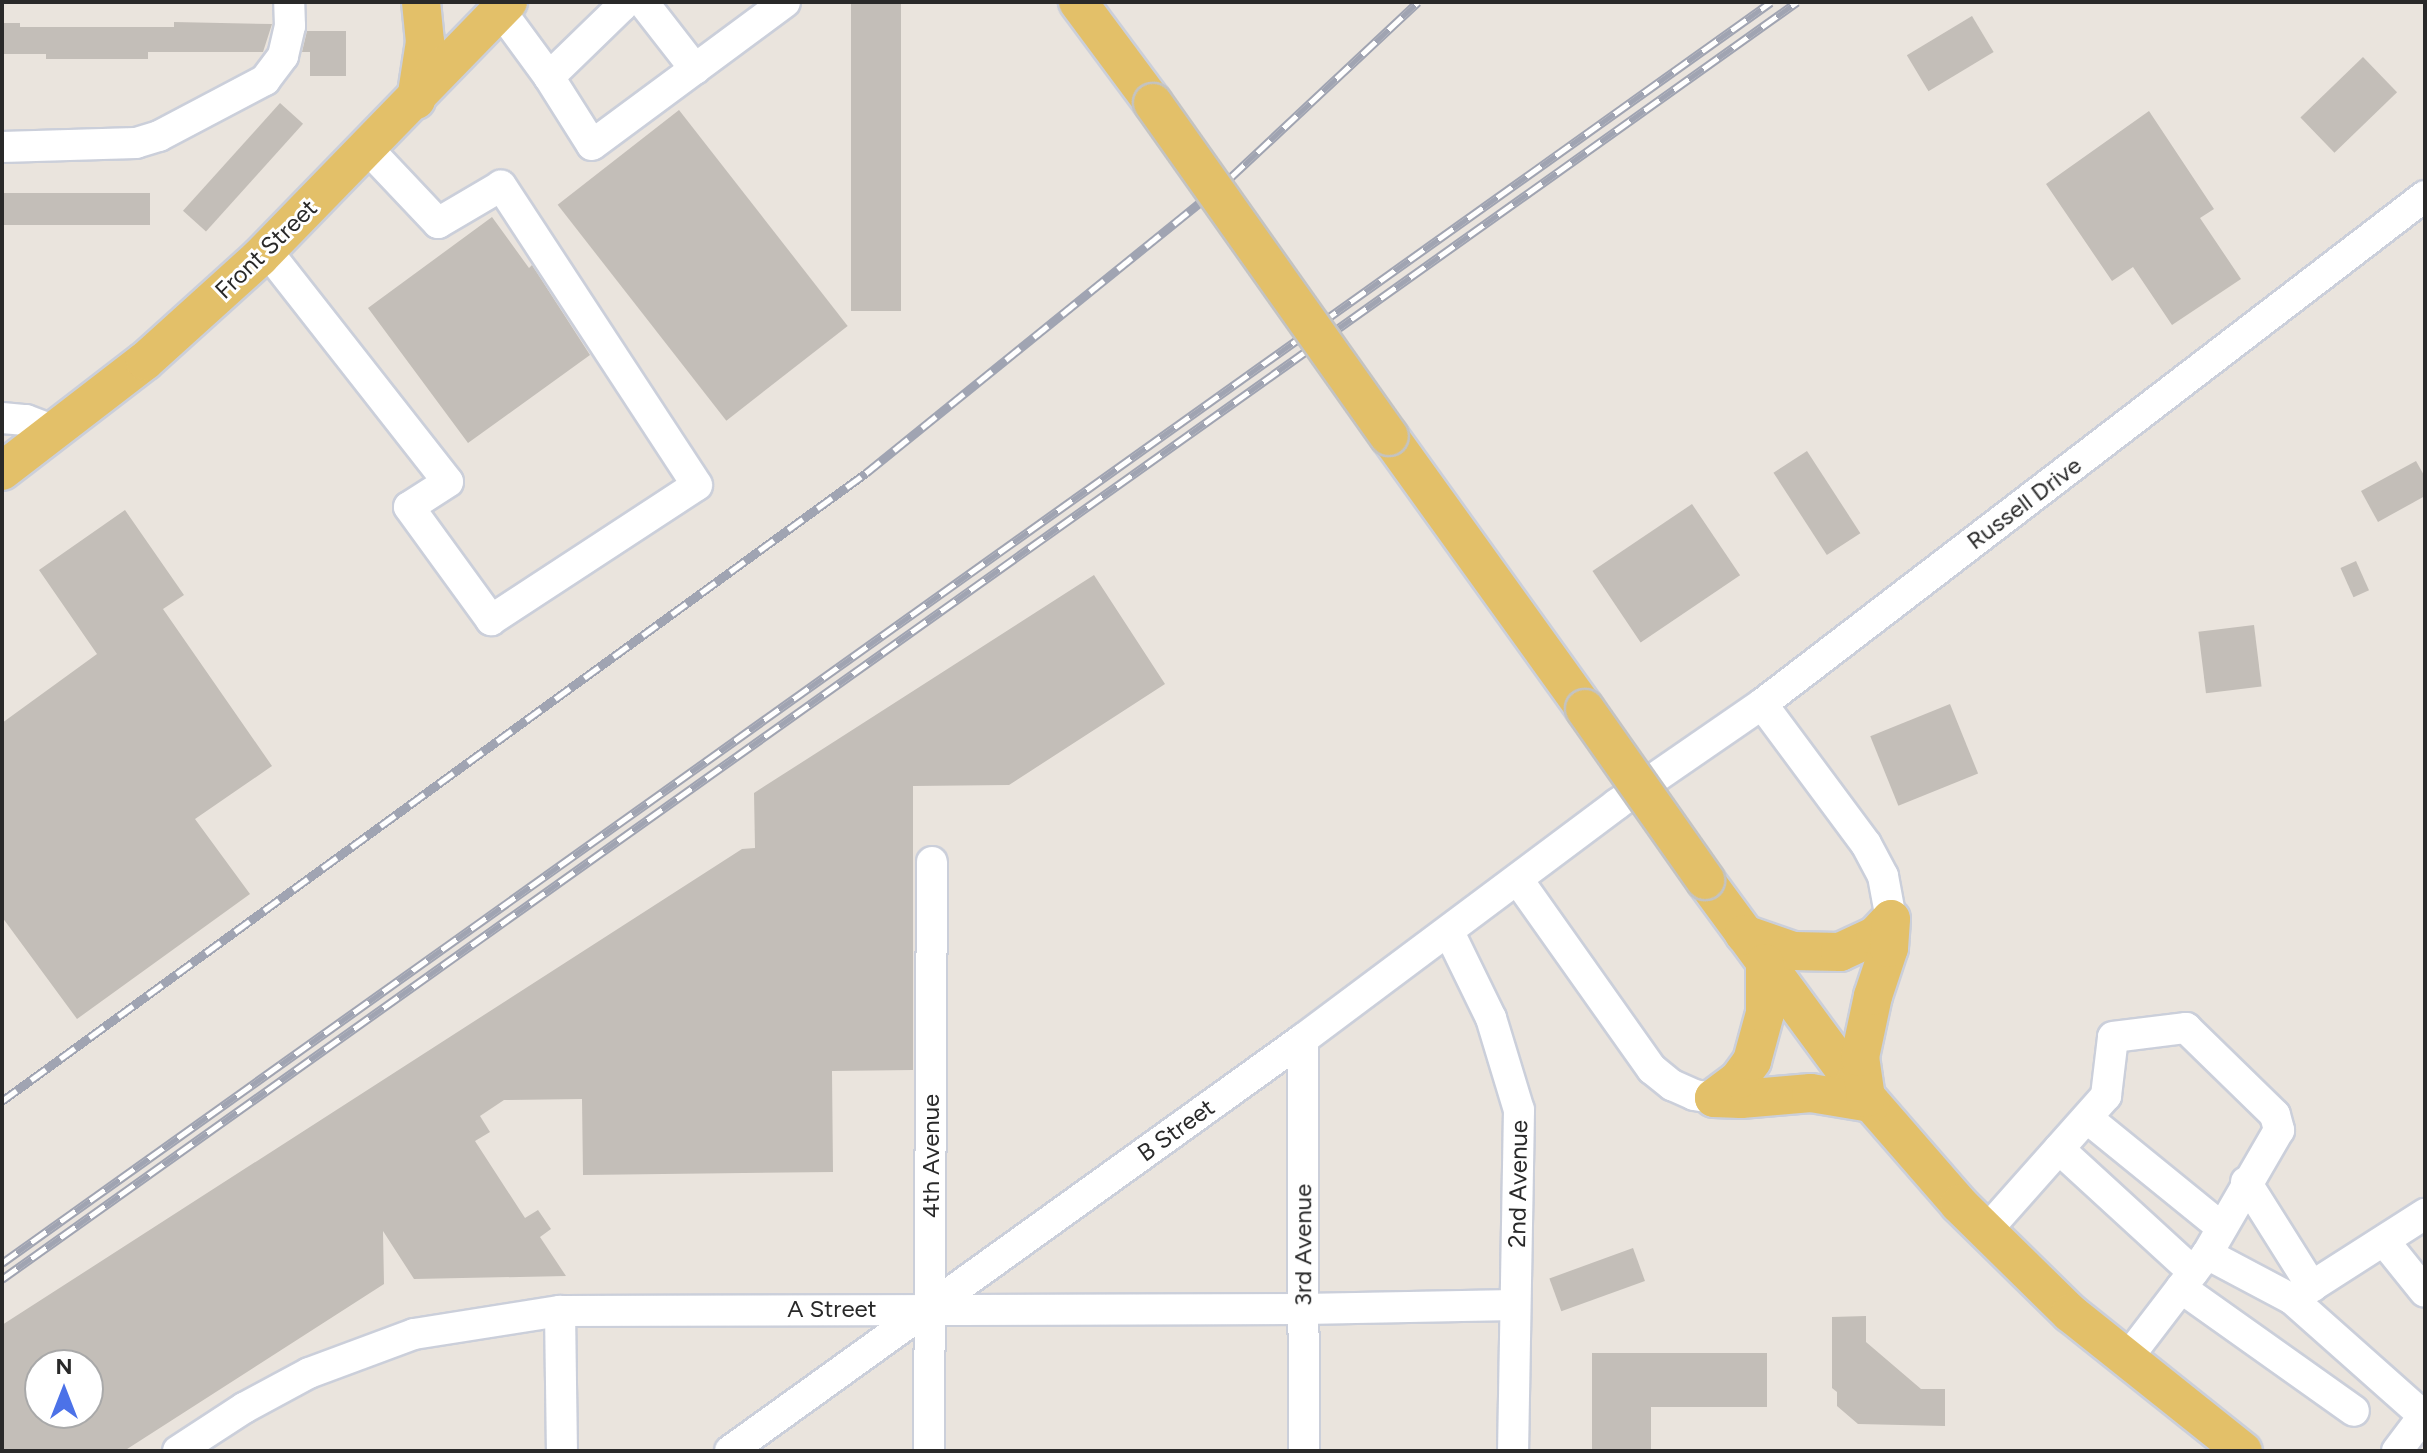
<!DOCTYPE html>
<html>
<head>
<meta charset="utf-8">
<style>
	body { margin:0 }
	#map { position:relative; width:2427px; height:1453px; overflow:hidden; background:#eae4dd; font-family:Figtree,sans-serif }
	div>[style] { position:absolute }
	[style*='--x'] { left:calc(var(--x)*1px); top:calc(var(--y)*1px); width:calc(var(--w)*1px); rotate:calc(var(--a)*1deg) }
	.building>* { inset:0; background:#c3beb8; transform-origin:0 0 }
	.roads { filter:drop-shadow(2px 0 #cbcfda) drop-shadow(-2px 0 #cbcfda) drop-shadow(0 2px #cbcfda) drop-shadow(0 -2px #cbcfda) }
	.minor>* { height:30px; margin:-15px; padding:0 15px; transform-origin:15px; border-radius:15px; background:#fff }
	.major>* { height:38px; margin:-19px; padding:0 19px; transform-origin:19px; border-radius:19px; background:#e3c069 }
	.rail>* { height:9px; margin-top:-4.5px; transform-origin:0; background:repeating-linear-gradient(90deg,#fff 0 18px,#a0a4b2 0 36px); box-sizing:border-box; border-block:2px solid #a0a4b2 }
	.bridges { filter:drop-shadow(2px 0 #c3c3c3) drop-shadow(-2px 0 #c3c3c3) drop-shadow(0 2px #c3c3c3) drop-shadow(0 -2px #c3c3c3) }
	.major-bridge>* { height:38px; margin:-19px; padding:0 19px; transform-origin:19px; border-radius:19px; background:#e3c069 }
	span { translate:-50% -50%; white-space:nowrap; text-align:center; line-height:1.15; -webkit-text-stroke:6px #fff; paint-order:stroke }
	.street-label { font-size:24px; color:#292929 }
	.frame { position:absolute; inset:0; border:4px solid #292929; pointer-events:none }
	.north { position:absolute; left:24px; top:1349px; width:80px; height:80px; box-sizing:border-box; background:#fff; border:2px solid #a9a9a9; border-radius:50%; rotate:0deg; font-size:22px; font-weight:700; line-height:32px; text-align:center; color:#292929 }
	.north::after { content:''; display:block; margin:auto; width:28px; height:36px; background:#4c72e8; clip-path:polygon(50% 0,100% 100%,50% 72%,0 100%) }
</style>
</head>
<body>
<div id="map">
	<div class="building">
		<i style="left:851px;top:2px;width:50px;height:309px"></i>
		<i style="left:1972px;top:16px;width:42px;height:76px;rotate:59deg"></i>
		<i style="clip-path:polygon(174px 22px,272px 24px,263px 52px,148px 52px,148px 59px,46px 59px,46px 54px,2px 54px,2px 23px,20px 23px,20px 27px,174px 27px)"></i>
		<i style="clip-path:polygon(307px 31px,346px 31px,346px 76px,310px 76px,310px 52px,302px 52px)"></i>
		<i style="left:2363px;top:57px;width:49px;height:87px;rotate:46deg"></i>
		<i style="left:280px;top:103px;width:31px;height:145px;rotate:42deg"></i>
		<i style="left:679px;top:110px;width:274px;height:154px;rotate:52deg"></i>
		<i style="clip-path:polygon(2149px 111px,2214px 209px,2200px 218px,2241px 279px,2172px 325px,2133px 267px,2112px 281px,2046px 184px)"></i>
		<i style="left:3px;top:193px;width:147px;height:32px"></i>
		<i style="clip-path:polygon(492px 217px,529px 268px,532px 265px,590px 355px,468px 443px,368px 308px)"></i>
		<i style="left:1807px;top:451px;width:98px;height:40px;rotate:57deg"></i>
		<i style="clip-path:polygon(2416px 461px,2425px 477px,2425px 496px,2378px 522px,2361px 491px)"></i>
		<i style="left:1692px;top:504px;width:86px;height:120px;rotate:56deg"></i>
		<i style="clip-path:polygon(125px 510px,184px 595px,163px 609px,272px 766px,195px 819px,250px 894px,77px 1019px,2px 917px,2px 723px,97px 654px,39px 570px)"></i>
		<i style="left:2356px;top:561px;width:32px;height:17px;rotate:66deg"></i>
		<i style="clip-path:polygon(evenodd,1094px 575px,1165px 684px,1009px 785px,913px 786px,913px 1070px,832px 1071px,833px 1172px,583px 1175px,582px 1099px,504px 1100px,480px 1116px,490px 1132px,475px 1141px,525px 1218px,538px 1210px,551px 1229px,540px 1237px,566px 1276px,414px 1279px,383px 1231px,384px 1284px,124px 1451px,2px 1451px,2px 1325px,742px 849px,755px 848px,754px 793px,1094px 575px,40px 1365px,88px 1365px,88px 1413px,40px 1413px,40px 1365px)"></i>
		<i style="left:2254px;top:625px;width:62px;height:56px;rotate:83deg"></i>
		<i style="left:1950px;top:704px;width:75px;height:86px;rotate:68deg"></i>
		<i style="left:1633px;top:1248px;width:35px;height:89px;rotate:70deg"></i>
		<i style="clip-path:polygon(1866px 1316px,1866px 1342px,1921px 1389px,1945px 1389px,1945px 1426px,1858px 1424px,1837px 1406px,1837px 1392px,1832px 1388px,1832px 1317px)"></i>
		<i style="clip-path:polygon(1592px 1353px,1767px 1353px,1767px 1407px,1651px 1407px,1651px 1451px,1592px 1451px)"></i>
	</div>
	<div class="roads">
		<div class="minor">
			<i style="--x:646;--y:6;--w:80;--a:52.1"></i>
			<i style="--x:500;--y:10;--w:83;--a:53.8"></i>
			<i style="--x:549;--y:77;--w:102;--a:-44.2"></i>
			<i style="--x:622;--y:6;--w:5;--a:-127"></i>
			<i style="--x:549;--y:77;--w:80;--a:57.7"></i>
			<i style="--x:592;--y:145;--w:240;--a:-36.5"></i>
			<i style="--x:2;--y:147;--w:134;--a:-1.7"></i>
			<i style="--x:136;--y:143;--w:24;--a:-17"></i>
			<i style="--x:159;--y:136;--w:120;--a:-27.8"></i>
			<i style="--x:265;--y:80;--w:30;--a:-53"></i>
			<i style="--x:283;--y:56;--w:31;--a:-77"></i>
			<i style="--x:290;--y:26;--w:24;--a:-92"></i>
			<i style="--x:267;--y:251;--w:293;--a:51.9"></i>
			<i style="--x:448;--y:482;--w:46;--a:147.3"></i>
			<i style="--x:409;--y:507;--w:140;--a:54"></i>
			<i style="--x:491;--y:620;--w:246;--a:-33.2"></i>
			<i style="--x:697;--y:485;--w:358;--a:-123.2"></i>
			<i style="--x:501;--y:186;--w:73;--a:149.6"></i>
			<i style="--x:438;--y:223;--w:102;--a:-133.4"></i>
			<i style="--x:2;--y:418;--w:24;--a:5"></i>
			<i style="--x:26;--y:420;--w:31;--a:21"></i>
			<i style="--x:1762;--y:704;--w:174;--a:53.4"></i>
			<i style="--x:1866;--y:844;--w:36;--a:62"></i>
			<i style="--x:1883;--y:876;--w:44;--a:79.5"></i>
			<i style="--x:1518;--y:880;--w:232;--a:54.7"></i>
			<i style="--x:1652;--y:1069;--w:26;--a:39"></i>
			<i style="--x:1672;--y:1085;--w:24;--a:24"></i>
			<i style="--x:1694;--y:1095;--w:20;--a:9"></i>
			<i style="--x:1449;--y:932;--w:96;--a:64"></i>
			<i style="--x:1491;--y:1018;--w:96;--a:73.1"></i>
			<i style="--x:1519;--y:1110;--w:341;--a:91"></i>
			<i style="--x:1303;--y:1039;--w:412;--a:89.9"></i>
			<i style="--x:2087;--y:1118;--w:173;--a:39.1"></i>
			<i style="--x:2059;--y:1149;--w:182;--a:42.5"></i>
			<i style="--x:2246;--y:1182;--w:124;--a:57.8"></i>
			<i style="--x:1986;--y:1231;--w:181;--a:-48.4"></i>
			<i style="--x:2106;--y:1096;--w:59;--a:-83.2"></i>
			<i style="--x:2113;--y:1037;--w:74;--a:-7"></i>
			<i style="--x:2186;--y:1028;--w:124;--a:44.3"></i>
			<i style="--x:2275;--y:1115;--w:16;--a:75"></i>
			<i style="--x:2279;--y:1130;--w:143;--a:120.1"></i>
			<i style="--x:2207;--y:1254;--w:133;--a:127.4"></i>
			<i style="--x:2384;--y:1241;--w:65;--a:51.2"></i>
			<i style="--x:2207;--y:1254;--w:96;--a:27.9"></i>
			<i style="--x:2292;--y:1299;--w:176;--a:41.6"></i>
			<i style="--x:2181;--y:1288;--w:212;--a:35.4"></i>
			<i style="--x:2292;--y:1299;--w:158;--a:-32.6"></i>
			<i style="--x:560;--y:1311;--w:140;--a:89.2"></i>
			<i style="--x:178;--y:1451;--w:79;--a:-33.1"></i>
			<i style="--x:244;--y:1408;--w:74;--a:-28.3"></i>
			<i style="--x:309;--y:1373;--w:112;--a:-20.4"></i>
			<i style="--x:414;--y:1334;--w:148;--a:-9"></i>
			<i style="--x:560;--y:1311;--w:743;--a:-0.15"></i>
			<i style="--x:1303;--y:1309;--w:212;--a:-1.1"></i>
			<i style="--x:730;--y:1451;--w:706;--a:-35.72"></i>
			<i style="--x:1303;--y:1039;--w:392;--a:-36.8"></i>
			<i style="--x:1617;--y:804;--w:176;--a:-34.6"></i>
			<i style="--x:1762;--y:704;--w:835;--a:-37.46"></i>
			<i style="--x:929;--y:1451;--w:589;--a:-89.71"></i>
			<i style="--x:2397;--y:1451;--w:46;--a:-52.9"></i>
		</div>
		<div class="major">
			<i style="--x:1078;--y:2;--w:126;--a:53.4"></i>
			<i style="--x:416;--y:100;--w:59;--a:-81.2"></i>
			<i style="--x:425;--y:42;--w:40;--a:-95.7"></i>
			<i style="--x:1389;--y:436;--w:336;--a:54.3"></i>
			<i style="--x:2;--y:471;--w:180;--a:-37.6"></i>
			<i style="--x:145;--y:361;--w:154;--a:-42.1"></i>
			<i style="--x:259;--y:258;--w:357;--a:-45.8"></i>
			<i style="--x:1705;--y:880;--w:252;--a:53.7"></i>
			<i style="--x:1854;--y:1083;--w:160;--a:49"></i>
			<i style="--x:1959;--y:1204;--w:156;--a:44.5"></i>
			<i style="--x:2070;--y:1313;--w:221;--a:38.6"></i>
			<i style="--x:1744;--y:934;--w:52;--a:19.1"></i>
			<i style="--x:1793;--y:951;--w:47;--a:1.2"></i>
			<i style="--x:1840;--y:952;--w:38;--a:-25"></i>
			<i style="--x:1875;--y:936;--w:23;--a:-47"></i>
			<i style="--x:1714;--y:1098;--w:27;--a:2"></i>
			<i style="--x:1741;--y:1099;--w:70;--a:-4.9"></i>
			<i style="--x:1811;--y:1093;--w:61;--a:9.5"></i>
			<i style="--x:1714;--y:1098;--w:31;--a:-37"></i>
			<i style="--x:1739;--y:1079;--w:22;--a:-54"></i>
			<i style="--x:1752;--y:1061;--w:50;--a:-74.8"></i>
			<i style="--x:1765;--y:1013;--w:50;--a:-90"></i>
			<i style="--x:1866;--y:1098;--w:41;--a:-98.3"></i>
			<i style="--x:1860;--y:1057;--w:62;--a:-78"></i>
			<i style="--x:1873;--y:996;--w:51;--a:-71.6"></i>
			<i style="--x:1889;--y:948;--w:29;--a:-86"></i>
		</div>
	</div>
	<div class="rail">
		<i style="--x:2;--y:1101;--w:1068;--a:-36.01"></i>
		<i style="--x:866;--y:473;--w:470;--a:-39"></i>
		<i style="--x:1231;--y:177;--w:256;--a:-43.1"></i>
		<i style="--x:2;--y:1263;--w:2172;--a:-35.48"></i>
		<i style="--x:2;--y:1279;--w:2203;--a:-35.43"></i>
	</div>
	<div class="bridges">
		<div class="major-bridge">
			<i style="--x:1153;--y:103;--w:408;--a:54.7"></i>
			<i style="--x:1585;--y:709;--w:209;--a:54.9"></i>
		</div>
	</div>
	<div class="street-label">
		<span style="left:266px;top:249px;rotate:-44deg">Front Street</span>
		<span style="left:2024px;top:503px;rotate:-37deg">Russell Drive</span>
		<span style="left:1176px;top:1130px;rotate:-36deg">B Street</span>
		<span style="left:931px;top:1156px;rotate:-90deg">4th Avenue</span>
		<span style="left:1518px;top:1184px;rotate:-89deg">2nd Avenue</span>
		<span style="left:1303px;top:1245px;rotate:-90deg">3rd Avenue</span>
		<span style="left:832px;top:1309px">A Street</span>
	</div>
	<div class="frame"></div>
	<div class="north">N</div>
</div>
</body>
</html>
